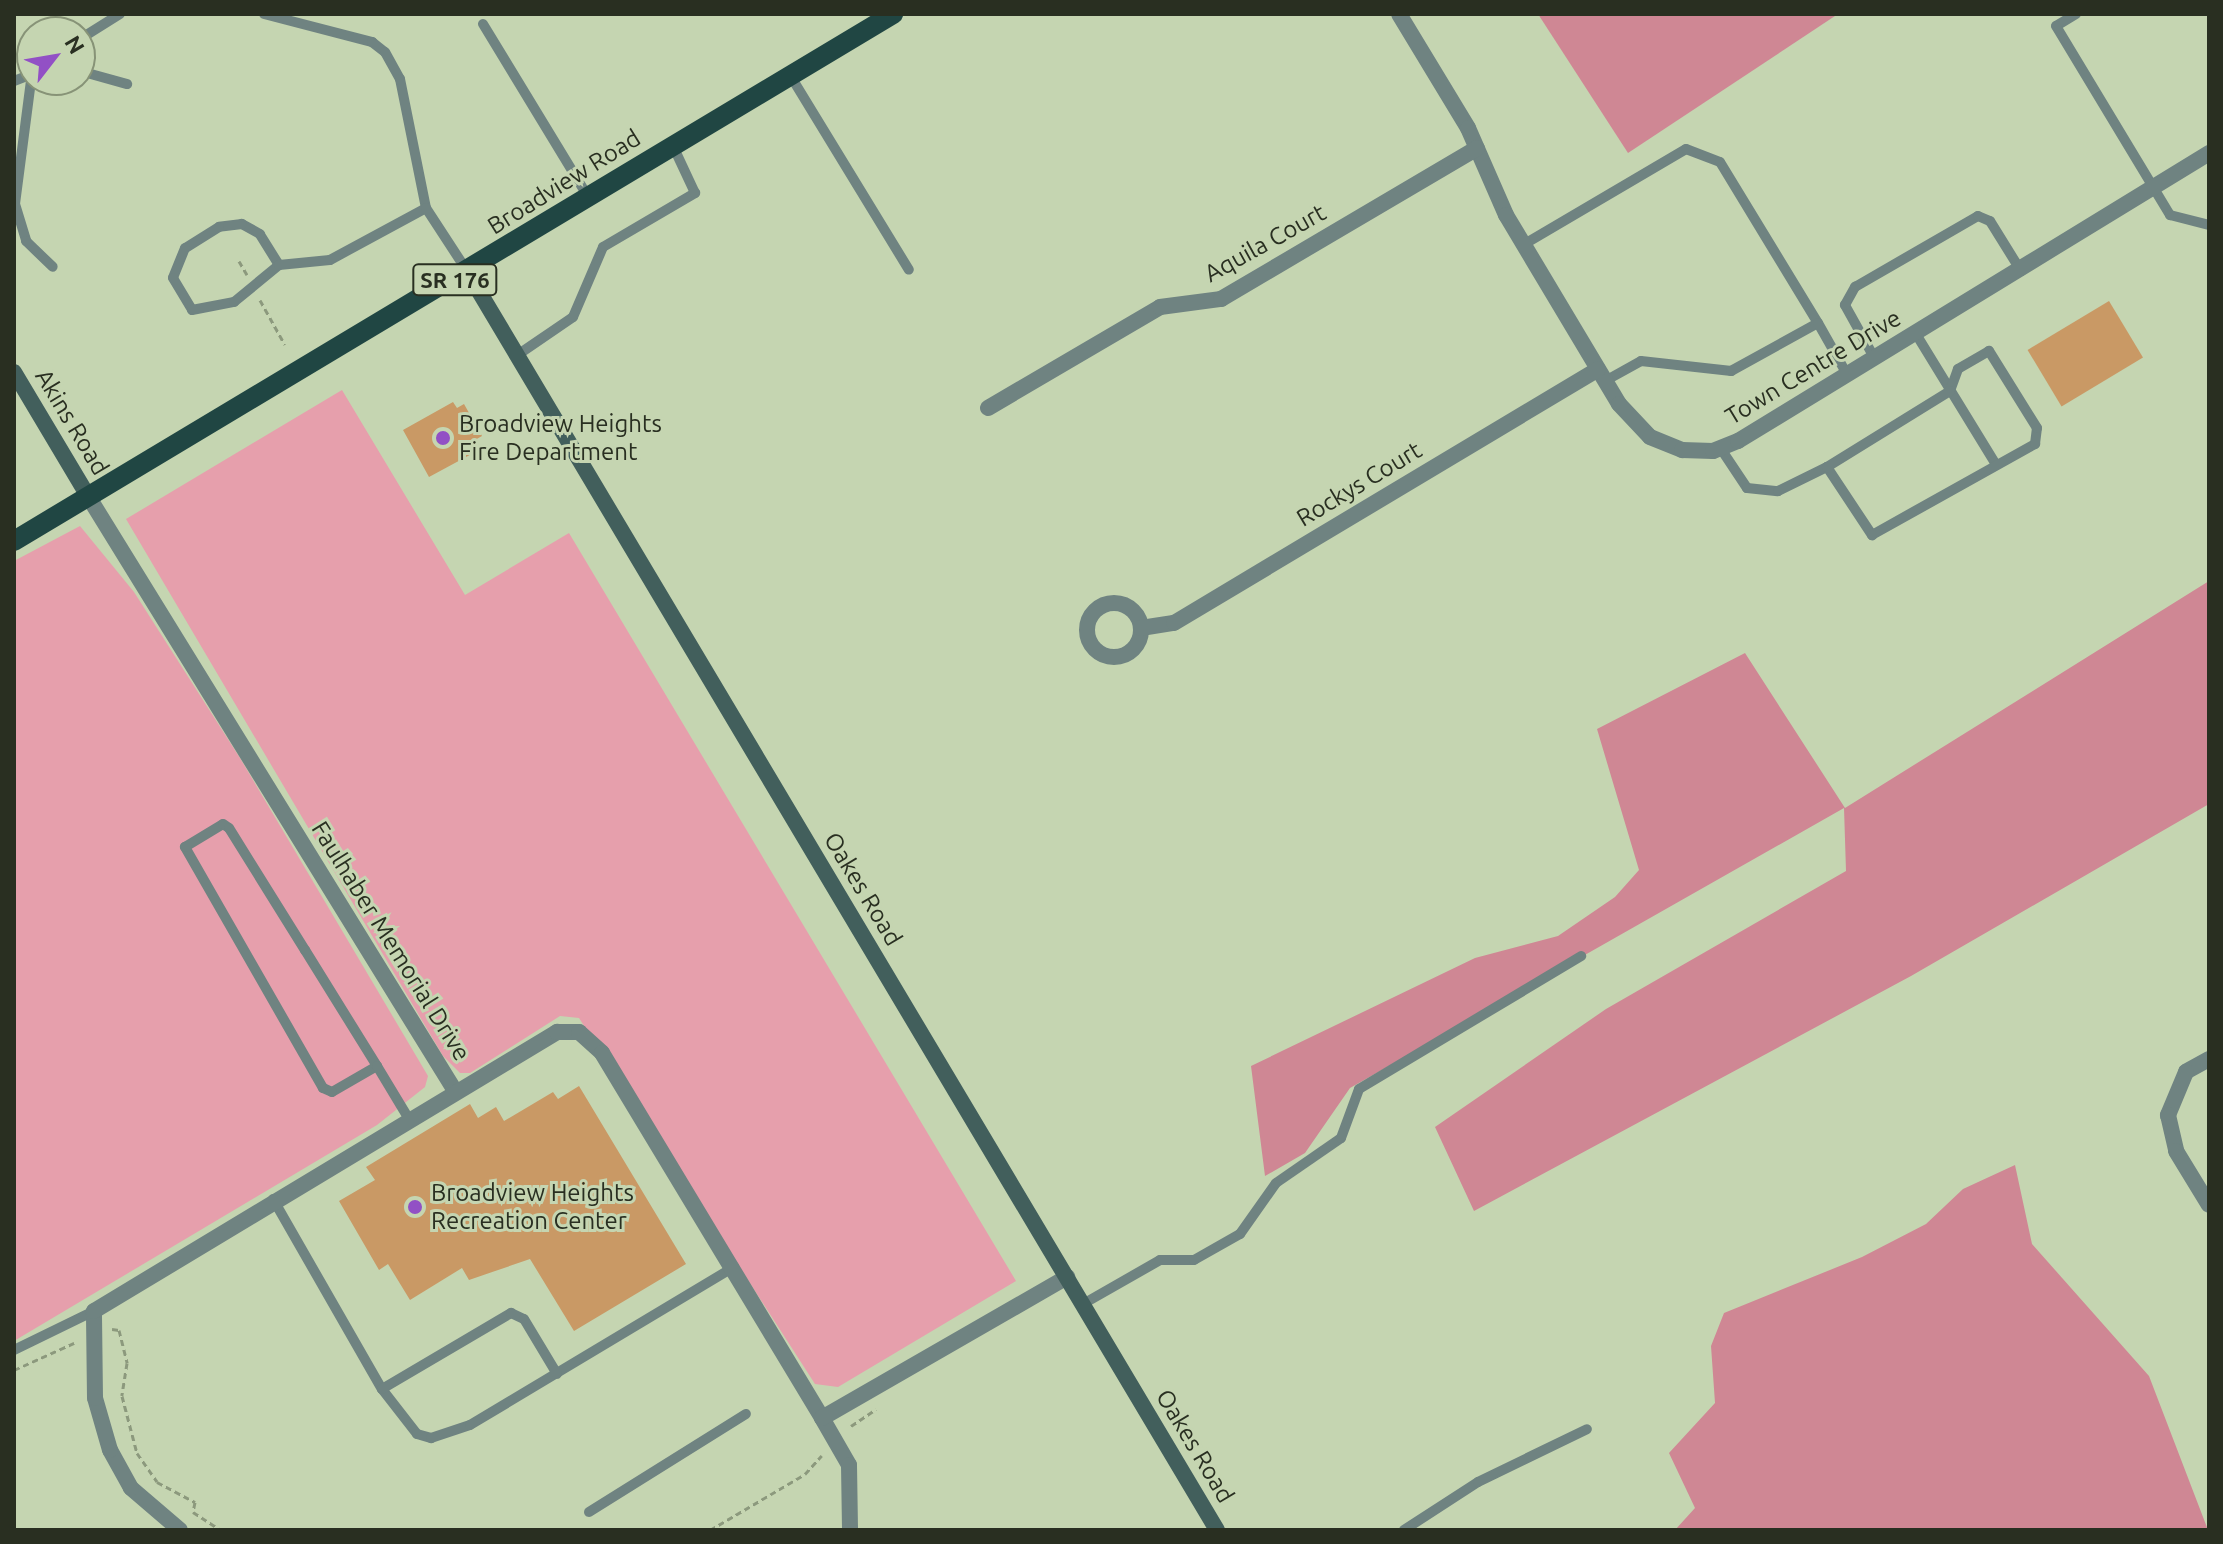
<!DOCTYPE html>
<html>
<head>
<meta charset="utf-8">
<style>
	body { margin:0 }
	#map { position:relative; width:2223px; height:1544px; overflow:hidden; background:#c5d5b1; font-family:Ubuntu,sans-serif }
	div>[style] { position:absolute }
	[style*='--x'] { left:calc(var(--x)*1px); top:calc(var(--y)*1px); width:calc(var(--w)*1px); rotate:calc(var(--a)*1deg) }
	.green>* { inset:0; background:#e69fac }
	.forest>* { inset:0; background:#cf8794 }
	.building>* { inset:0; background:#c99965; transform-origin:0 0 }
	.path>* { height:3px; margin-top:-1.5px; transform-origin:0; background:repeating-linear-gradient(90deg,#8c997d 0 6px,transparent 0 10px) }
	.lane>* { height:10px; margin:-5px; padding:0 5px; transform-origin:5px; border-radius:5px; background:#6f8381 }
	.street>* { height:16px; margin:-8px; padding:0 8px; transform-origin:8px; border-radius:8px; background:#6f8381 }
	.street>.ring { margin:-8px; padding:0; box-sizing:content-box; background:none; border:16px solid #6f8381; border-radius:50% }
	.secondary>* { height:16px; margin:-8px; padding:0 8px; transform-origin:8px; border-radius:8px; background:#425f5c }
	.primary>* { height:20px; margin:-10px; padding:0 10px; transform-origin:10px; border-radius:10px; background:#204643 }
	.dots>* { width:22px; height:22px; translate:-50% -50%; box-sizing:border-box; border:4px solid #c5d5b1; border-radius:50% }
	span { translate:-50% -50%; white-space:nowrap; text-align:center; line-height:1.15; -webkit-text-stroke:6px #c5d5b1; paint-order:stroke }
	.shield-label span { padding:2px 6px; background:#c5d5b1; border:2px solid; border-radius:6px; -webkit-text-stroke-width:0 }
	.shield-label { font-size:22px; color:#292f21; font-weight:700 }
	.street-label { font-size:24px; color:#292f21 }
	.poi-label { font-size:24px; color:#292f21 }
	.left { translate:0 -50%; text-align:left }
	.frame { position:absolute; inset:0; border:16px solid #292f21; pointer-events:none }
	.north { position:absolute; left:16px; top:16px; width:80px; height:80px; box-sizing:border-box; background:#c5d5b1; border:2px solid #879377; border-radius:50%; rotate:59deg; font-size:22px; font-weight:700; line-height:32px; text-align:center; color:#292f21 }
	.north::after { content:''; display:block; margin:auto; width:28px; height:36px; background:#9250c5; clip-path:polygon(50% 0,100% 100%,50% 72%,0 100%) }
</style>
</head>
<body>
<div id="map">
	<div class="green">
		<i style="clip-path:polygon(342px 390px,465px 595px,569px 533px,1016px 1281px,838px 1387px,815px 1384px,579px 1018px,560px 1016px,470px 1073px,460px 1073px,443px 1056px,126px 519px)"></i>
		<i style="clip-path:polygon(80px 526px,134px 592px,240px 758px,428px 1076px,425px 1087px,377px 1125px,14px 1341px,14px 561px)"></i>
	</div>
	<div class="forest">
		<i style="clip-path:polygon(1538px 14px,1838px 14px,1628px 153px)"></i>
		<i style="clip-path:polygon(2209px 581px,2209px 804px,1911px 976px,1474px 1211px,1435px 1127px,1606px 1009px,1846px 871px,1844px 808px,1350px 1088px,1305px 1153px,1265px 1176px,1251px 1066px,1475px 958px,1558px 936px,1615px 897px,1639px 870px,1597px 729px,1745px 653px,1845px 808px)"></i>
		<i style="clip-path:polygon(2015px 1165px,2032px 1244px,2149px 1376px,2208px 1530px,1675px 1530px,1695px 1508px,1669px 1453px,1715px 1403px,1711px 1346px,1724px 1313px,1862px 1257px,1926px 1224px,1963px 1189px)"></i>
	</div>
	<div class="building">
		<i style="left:2109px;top:301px;width:66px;height:95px;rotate:59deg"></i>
		<i style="clip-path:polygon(453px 402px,457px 408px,464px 404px,482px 436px,473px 441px,479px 450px,429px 477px,403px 430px)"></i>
		<i style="clip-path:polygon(579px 1086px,686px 1264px,574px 1331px,530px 1259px,469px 1280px,462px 1268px,410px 1300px,388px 1264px,379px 1270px,339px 1201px,375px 1180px,366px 1167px,470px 1104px,478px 1118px,496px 1107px,504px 1121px,553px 1092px,558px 1099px)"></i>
	</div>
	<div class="path">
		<i style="--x:239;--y:261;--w:16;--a:60"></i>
		<i style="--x:260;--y:300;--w:51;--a:60.9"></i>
		<i style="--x:112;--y:1329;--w:7;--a:8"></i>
		<i style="--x:119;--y:1330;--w:34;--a:76"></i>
		<i style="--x:127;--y:1363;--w:33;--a:99"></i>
		<i style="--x:122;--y:1396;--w:59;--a:75.3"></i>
		<i style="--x:137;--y:1453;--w:35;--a:55"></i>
		<i style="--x:157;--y:1482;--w:43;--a:27.8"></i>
		<i style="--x:195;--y:1502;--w:10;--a:101"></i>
		<i style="--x:193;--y:1512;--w:33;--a:33"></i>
		<i style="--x:14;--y:1370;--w:66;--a:-24.2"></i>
		<i style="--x:851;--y:1426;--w:30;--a:-34"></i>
		<i style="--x:710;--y:1530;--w:110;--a:-30.5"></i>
		<i style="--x:805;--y:1474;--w:25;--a:-48"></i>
	</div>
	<div class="lane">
		<i style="--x:264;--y:14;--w:112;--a:14.5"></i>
		<i style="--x:372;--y:42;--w:16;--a:38"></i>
		<i style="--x:385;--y:52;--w:31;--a:61"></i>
		<i style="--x:400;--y:79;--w:132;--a:78.6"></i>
		<i style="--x:2076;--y:14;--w:23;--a:149"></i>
		<i style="--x:2056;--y:26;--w:221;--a:58.9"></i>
		<i style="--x:2170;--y:215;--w:40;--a:14.4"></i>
		<i style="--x:483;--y:24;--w:202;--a:58.7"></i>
		<i style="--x:80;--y:39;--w:47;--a:-32"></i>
		<i style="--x:80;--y:71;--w:49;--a:15.5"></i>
		<i style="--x:32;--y:73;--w:132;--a:97.4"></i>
		<i style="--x:15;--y:204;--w:39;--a:73"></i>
		<i style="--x:26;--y:241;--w:37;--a:44"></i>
		<i style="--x:790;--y:75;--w:228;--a:58.6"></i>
		<i style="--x:14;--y:81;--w:19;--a:-21"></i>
		<i style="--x:1523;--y:245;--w:189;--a:-30.5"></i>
		<i style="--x:1686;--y:149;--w:36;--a:21"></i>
		<i style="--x:1720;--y:162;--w:188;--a:58.7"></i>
		<i style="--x:279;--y:265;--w:36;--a:-122"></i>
		<i style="--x:260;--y:234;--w:21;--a:-151"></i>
		<i style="--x:242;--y:224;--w:23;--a:173"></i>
		<i style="--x:219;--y:227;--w:40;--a:148"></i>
		<i style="--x:185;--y:248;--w:32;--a:112"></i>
		<i style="--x:173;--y:278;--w:37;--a:59"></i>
		<i style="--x:192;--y:310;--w:43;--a:-10.8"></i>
		<i style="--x:234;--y:302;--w:58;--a:-39.4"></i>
		<i style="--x:279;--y:265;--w:51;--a:-5.6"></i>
		<i style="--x:330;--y:260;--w:109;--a:-28.4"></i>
		<i style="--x:426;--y:208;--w:75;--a:56.9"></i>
		<i style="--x:1916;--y:334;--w:151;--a:58.5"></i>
		<i style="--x:516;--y:356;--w:69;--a:-34.4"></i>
		<i style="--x:573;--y:317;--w:76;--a:-66.8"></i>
		<i style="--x:603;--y:247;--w:107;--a:-30.4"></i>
		<i style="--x:695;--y:193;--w:52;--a:-115.1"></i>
		<i style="--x:1875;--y:359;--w:62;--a:-119.1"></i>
		<i style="--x:1845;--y:305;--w:21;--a:-61"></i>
		<i style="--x:1855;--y:287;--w:142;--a:-30"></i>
		<i style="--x:1978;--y:216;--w:13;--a:23"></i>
		<i style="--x:1990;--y:221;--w:59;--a:58.2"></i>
		<i style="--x:1605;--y:381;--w:41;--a:-29.1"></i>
		<i style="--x:1641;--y:361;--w:91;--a:6.3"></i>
		<i style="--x:1731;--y:371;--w:99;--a:-28.9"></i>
		<i style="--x:1818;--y:323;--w:61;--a:60.5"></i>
		<i style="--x:1721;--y:449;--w:47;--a:56.3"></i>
		<i style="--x:1747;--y:488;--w:31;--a:6"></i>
		<i style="--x:1778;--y:491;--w:55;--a:-26.1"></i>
		<i style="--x:1827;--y:467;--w:82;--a:56.5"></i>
		<i style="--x:1872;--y:535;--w:187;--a:-29.2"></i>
		<i style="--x:2035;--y:444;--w:16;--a:-83"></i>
		<i style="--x:2037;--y:428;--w:91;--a:-121.9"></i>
		<i style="--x:1989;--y:351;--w:36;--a:150"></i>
		<i style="--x:1958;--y:369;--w:23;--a:110"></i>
		<i style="--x:1950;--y:391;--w:145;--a:148.3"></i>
		<i style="--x:377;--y:1066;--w:52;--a:150"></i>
		<i style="--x:332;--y:1092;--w:10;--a:-156"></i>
		<i style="--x:323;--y:1088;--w:278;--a:-119.8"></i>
		<i style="--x:185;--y:847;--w:44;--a:-31.2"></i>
		<i style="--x:223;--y:824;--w:7;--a:34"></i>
		<i style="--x:229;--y:828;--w:144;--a:58.1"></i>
		<i style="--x:305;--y:950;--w:137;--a:58.2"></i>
		<i style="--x:377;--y:1066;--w:62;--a:58.9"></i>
		<i style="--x:273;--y:1199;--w:219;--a:60.2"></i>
		<i style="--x:382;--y:1389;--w:57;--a:52.1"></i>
		<i style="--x:417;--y:1434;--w:15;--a:16"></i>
		<i style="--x:431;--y:1438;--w:41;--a:-18.4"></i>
		<i style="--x:470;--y:1425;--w:308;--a:-30.9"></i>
		<i style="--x:1083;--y:1304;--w:89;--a:-29.7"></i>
		<i style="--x:1160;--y:1260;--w:34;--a:0"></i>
		<i style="--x:1194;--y:1260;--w:53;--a:-29.5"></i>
		<i style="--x:1240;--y:1234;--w:62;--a:-54.8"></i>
		<i style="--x:1276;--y:1183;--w:79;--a:-34.7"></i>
		<i style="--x:1341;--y:1138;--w:52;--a:-69.8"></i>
		<i style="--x:1359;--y:1089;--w:259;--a:-30.9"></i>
		<i style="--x:14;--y:1350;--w:89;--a:-26"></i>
		<i style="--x:382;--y:1389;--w:150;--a:-30.5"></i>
		<i style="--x:511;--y:1313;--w:14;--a:25"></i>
		<i style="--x:524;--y:1319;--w:64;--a:59"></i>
		<i style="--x:589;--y:1512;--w:185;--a:-32"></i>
		<i style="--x:1404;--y:1530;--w:88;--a:-33"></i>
		<i style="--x:1478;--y:1482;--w:121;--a:-25.9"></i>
	</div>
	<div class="street">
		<i style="--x:1399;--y:14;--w:133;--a:58.8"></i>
		<i style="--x:1468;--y:128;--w:95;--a:66.4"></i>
		<i style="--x:1506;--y:215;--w:220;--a:59.1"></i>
		<i style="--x:1619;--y:404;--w:45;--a:46.8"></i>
		<i style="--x:1650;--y:437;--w:35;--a:22"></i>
		<i style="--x:1682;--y:450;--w:31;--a:2"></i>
		<i style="--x:1713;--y:451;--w:27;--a:-22"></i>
		<i style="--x:1738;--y:441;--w:552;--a:-31.44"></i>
		<i style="--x:988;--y:408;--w:199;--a:-30.4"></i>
		<i style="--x:1160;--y:307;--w:62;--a:-7.5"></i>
		<i style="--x:1221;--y:299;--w:297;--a:-30.5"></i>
		<i style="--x:88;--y:496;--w:699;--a:58.33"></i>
		<i class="ring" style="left:1087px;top:603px;width:38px;height:38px"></i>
		<i style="--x:1141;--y:628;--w:33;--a:-9"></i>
		<i style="--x:1174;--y:623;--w:494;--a:-30.9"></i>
		<i style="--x:2209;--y:1059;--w:26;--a:151"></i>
		<i style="--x:2186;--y:1072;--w:47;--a:112.7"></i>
		<i style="--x:2168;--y:1115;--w:37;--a:77"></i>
		<i style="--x:2176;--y:1151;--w:63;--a:58.6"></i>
		<i style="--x:822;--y:1418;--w:54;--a:60.1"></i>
		<i style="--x:849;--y:1465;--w:65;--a:89.1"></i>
		<i style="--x:180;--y:1530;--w:65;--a:-139.4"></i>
		<i style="--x:131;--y:1488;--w:43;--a:-118.9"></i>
		<i style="--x:110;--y:1450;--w:54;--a:-106.1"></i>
		<i style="--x:95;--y:1398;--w:87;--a:-90.7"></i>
		<i style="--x:94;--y:1311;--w:541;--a:-31.07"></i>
		<i style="--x:557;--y:1032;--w:22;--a:0"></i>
		<i style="--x:579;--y:1032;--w:31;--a:42"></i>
		<i style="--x:602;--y:1053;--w:426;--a:58.9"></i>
		<i style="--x:822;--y:1418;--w:283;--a:-29.9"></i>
	</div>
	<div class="secondary">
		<i style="--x:468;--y:273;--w:1463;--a:59.21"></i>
		<i style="--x:14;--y:372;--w:144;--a:59.2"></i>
	</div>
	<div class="primary">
		<i style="--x:14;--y:541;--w:1025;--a:-30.94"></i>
	</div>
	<div class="dots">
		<i style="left:443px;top:438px;background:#9250c5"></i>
		<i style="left:415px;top:1207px;background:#9250c5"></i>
	</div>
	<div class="shield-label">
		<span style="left:455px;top:280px">SR 176</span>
	</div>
	<div class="street-label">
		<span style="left:564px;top:182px;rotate:-32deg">Broadview Road</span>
		<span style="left:1265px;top:243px;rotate:-29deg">Aquila Court</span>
		<span style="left:1813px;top:367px;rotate:-31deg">Town Centre Drive</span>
		<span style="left:72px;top:422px;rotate:59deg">Akins Road</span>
		<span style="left:1359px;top:484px;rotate:-31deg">Rockys Court</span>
		<span style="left:863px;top:889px;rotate:59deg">Oakes Road</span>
		<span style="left:391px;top:941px;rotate:58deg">Faulhaber Memorial Drive</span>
		<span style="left:1195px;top:1446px;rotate:59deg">Oakes Road</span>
	</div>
	<div class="poi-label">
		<span class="left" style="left:459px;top:438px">Broadview Heights<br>Fire Department</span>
		<span class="left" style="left:431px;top:1207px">Broadview Heights<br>Recreation Center</span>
	</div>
	<div class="frame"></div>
	<div class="north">N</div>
</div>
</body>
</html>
